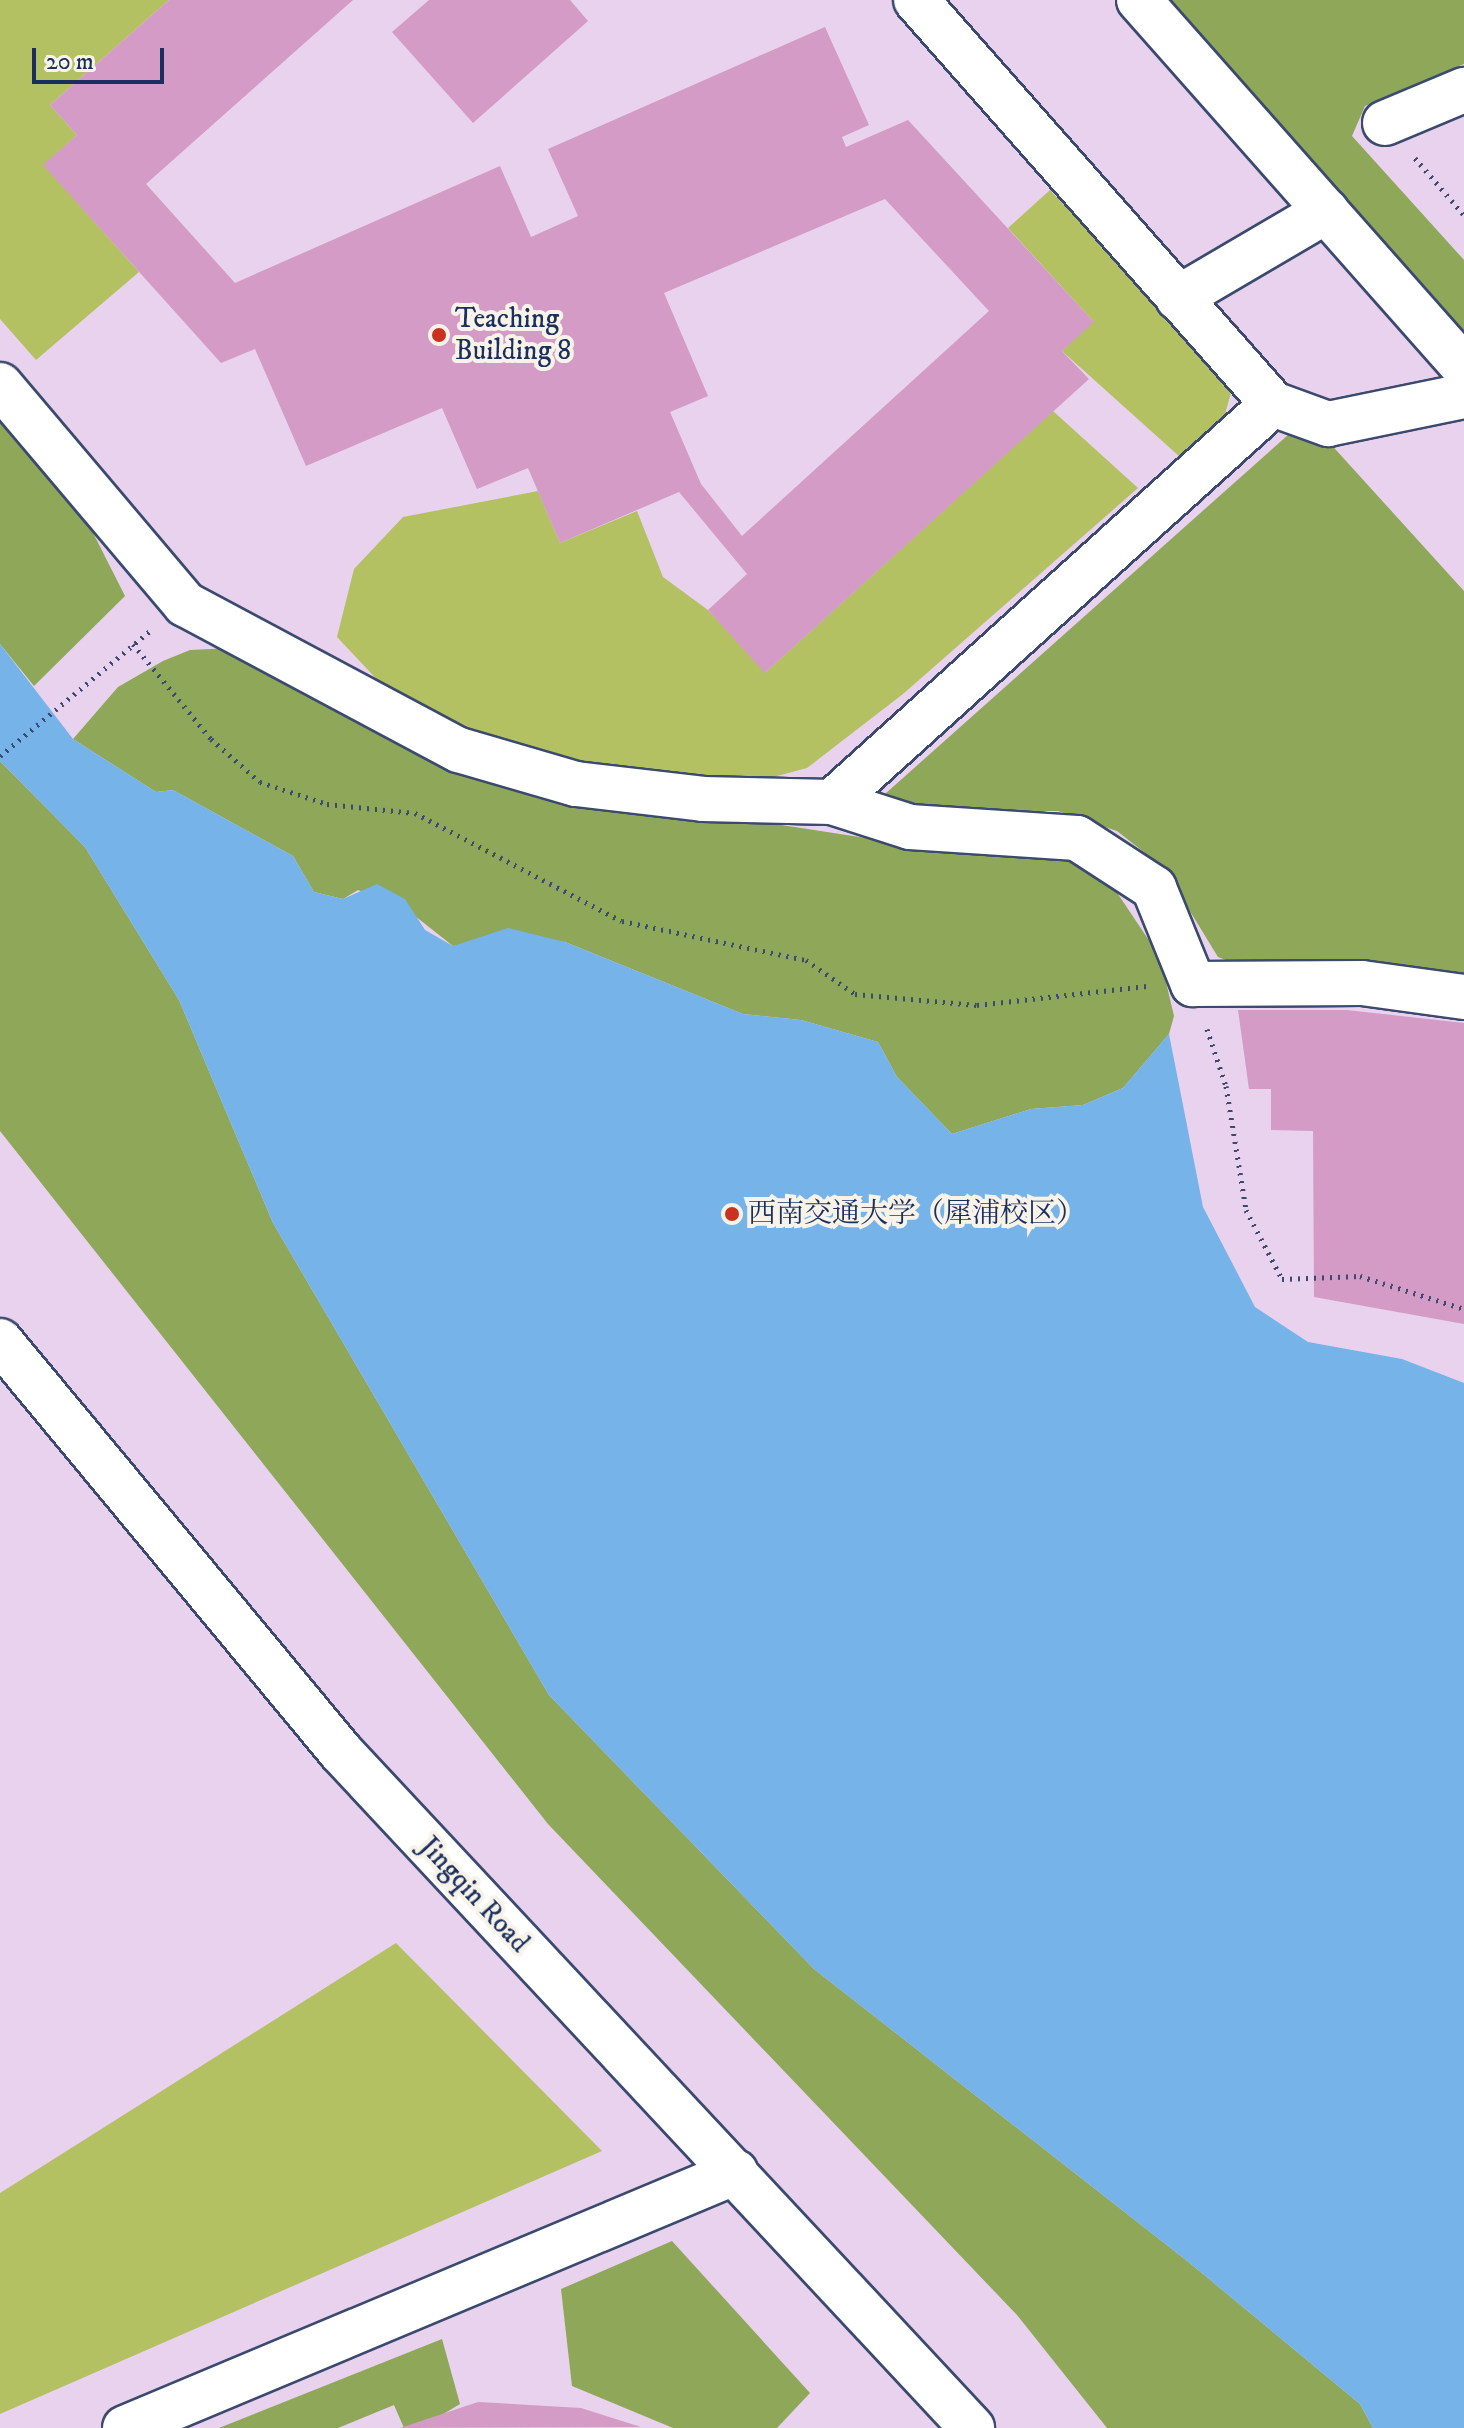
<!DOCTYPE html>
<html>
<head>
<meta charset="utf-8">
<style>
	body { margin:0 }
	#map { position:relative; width:1464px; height:2428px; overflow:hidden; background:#f3e1c6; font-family:"IM FELL DW Pica","Noto Serif SC",serif }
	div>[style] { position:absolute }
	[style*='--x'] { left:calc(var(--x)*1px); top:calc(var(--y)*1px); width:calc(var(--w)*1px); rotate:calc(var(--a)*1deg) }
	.built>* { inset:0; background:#e8d2ee; transform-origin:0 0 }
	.green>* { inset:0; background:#b3c163 }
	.forest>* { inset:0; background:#8ea759 }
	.water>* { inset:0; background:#75b3e8 }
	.building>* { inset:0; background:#d39bc6 }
	.path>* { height:5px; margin-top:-2.5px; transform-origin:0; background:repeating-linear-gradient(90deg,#3b4a6e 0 2px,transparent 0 8px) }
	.roads { filter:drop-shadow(2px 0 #3b4a6e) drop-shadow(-2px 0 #3b4a6e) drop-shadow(0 2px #3b4a6e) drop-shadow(0 -2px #3b4a6e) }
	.minor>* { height:44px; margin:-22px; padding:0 22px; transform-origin:22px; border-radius:22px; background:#fff }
	.dots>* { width:22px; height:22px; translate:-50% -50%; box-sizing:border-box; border:4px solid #f7f3e8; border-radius:50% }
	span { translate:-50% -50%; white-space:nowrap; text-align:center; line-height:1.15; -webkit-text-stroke:8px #f7f3e8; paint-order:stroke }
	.poi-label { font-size:28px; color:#1b2f5e }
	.left { translate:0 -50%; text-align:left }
	.street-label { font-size:28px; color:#1b2f5e }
	.scale { position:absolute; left:32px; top:48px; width:132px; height:36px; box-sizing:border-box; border:4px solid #1b2f5e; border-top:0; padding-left:10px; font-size:24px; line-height:28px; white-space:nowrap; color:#1b2f5e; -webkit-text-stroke:6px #f7f3e8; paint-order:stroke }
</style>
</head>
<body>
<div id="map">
	<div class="built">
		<i style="left:0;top:0;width:1464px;height:2428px"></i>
	</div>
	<div class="green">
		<i style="clip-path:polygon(0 0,169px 0,50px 105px,77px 135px,44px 165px,139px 272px,36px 360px,0 319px)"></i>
		<i style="clip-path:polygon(1050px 190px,1233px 386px,1225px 414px,1180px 457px,1062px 351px,1093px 321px,1008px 228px)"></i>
		<i style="clip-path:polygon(1053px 411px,1138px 488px,903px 694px,807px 768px,755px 782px,648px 778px,524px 753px,385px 688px,337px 637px,354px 569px,403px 517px,538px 491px,560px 543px,637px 511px,663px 577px,708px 610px,766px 672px)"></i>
		<i style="clip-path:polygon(396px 1943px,602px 2151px,0 2414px,0 2193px)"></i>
	</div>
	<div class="forest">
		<i style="clip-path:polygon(1164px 0,1464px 0,1464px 64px,1365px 106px,1352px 136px,1464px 260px,1464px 344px)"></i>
		<i style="clip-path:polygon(1307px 418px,1464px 591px,1464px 979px,1254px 971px,1218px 957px,1163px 867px,1117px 831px,1058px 811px,923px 811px,885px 794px)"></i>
		<i style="clip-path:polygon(0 422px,83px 513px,125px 596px,34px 686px,0 644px)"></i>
		<i style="clip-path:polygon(233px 648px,267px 666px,723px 816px,918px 846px,1073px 860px,1112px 885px,1160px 957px,1174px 1016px,1169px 1034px,1123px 1088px,1083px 1105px,1031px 1109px,952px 1134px,897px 1077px,878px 1042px,801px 1020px,743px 1014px,565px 942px,494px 937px,453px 946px,415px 916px,358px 890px,343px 899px,314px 892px,293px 856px,173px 790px,156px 792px,73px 739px,118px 687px,163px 661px,190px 650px)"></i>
		<i style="clip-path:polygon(0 761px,85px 847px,179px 1000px,273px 1223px,549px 1695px,814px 1969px,1191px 2264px,1360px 2404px,1373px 2428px,1107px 2428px,1017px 2315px,548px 1824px,0 1131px)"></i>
		<i style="clip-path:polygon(672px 2241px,810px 2393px,777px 2428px,673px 2428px,572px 2386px,561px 2289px)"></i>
		<i style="clip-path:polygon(442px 2339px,460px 2404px,420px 2428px,404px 2428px,394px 2405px,338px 2428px,219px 2428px)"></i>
	</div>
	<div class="water">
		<i style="clip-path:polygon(0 644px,73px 739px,156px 792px,173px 790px,293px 856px,314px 892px,343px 899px,377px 884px,405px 899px,425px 930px,453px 946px,508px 928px,565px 942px,743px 1014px,801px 1020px,878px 1042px,897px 1077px,952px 1134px,1031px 1109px,1083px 1105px,1123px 1088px,1169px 1034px,1203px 1207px,1255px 1307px,1308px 1342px,1402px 1359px,1464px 1383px,1464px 2428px,1373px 2428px,1360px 2404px,1191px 2264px,814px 1969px,549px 1695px,273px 1223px,179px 1000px,85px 847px,0 761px)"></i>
	</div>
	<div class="building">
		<i style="clip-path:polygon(evenodd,169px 0,353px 0,146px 184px,235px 283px,500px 166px,531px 237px,578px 216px,548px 149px,825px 27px,869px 125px,842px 137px,846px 147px,908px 120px,1094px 322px,1062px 351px,1089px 379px,765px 673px,708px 610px,747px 574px,679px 492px,560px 543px,528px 468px,477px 489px,442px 408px,306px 466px,255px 349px,221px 363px,43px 165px,77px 135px,50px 105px,169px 0,885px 199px,989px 311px,742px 536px,701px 484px,670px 412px,708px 396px,664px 293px,885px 199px)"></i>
		<i style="clip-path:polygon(429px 0,570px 0,588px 21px,473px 123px,392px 32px)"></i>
		<i style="clip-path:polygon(1238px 1010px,1347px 1010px,1464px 1023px,1464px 1324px,1314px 1297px,1313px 1131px,1271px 1130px,1271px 1089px,1249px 1089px)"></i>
		<i style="clip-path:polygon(478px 2402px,581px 2408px,641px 2427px,400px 2428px)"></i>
	</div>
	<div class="path">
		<i style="--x:1415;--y:158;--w:75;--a:49.3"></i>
		<i style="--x:133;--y:644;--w:123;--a:50.6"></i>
		<i style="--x:211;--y:739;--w:65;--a:41.3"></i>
		<i style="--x:260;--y:782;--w:71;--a:18.2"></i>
		<i style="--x:327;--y:804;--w:88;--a:5.8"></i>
		<i style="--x:415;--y:813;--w:233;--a:27.6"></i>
		<i style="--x:622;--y:921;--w:188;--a:12"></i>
		<i style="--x:806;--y:960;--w:60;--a:34.8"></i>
		<i style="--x:855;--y:994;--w:122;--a:5.2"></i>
		<i style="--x:977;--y:1005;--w:171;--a:-6.4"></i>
		<i style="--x:0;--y:756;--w:195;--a:-39.8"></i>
		<i style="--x:1207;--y:1029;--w:60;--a:71.6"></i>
		<i style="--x:1226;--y:1086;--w:126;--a:80.8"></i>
		<i style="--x:1246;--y:1210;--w:78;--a:62.4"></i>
		<i style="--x:1282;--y:1279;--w:78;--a:-2.2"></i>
		<i style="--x:1360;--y:1276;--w:109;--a:17.6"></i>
	</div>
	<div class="roads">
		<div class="minor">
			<i style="--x:916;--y:0;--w:539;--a:48.53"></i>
			<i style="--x:1273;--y:404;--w:59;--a:20"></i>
			<i style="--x:1328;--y:424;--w:139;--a:-11.6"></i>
			<i style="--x:1139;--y:0;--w:490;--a:48.5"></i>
			<i style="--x:1385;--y:123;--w:86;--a:-22.7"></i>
			<i style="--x:1178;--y:298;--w:172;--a:-30.4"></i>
			<i style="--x:0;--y:385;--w:287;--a:49.8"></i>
			<i style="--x:185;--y:604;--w:310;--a:28.1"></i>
			<i style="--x:459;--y:750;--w:122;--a:16.2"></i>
			<i style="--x:576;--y:784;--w:128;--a:6.7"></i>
			<i style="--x:703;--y:799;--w:129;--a:1.3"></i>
			<i style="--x:832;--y:802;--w:82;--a:17.8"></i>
			<i style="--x:910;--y:827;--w:167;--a:3.8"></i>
			<i style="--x:1077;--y:838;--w:92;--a:33"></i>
			<i style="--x:1154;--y:888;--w:104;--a:67.9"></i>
			<i style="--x:1193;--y:984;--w:169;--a:-0.3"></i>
			<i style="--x:1362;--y:983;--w:103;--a:7.8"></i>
			<i style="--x:832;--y:802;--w:594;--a:-42.07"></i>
			<i style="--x:0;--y:1341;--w:534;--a:50.32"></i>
			<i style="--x:341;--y:1752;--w:925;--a:46.97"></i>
			<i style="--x:125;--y:2428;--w:662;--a:-22.73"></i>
		</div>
	</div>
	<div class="dots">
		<i style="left:439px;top:335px;background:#c8321e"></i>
		<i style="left:732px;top:1214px;background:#c8321e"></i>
	</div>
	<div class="poi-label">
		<span class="left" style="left:455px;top:335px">Teaching<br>Building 8</span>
		<span class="left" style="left:748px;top:1214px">西南交通大学（犀浦校区）</span>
	</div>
	<div class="street-label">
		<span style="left:474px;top:1895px;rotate:47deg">Jingqin Road</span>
	</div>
	<div class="scale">20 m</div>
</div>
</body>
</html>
